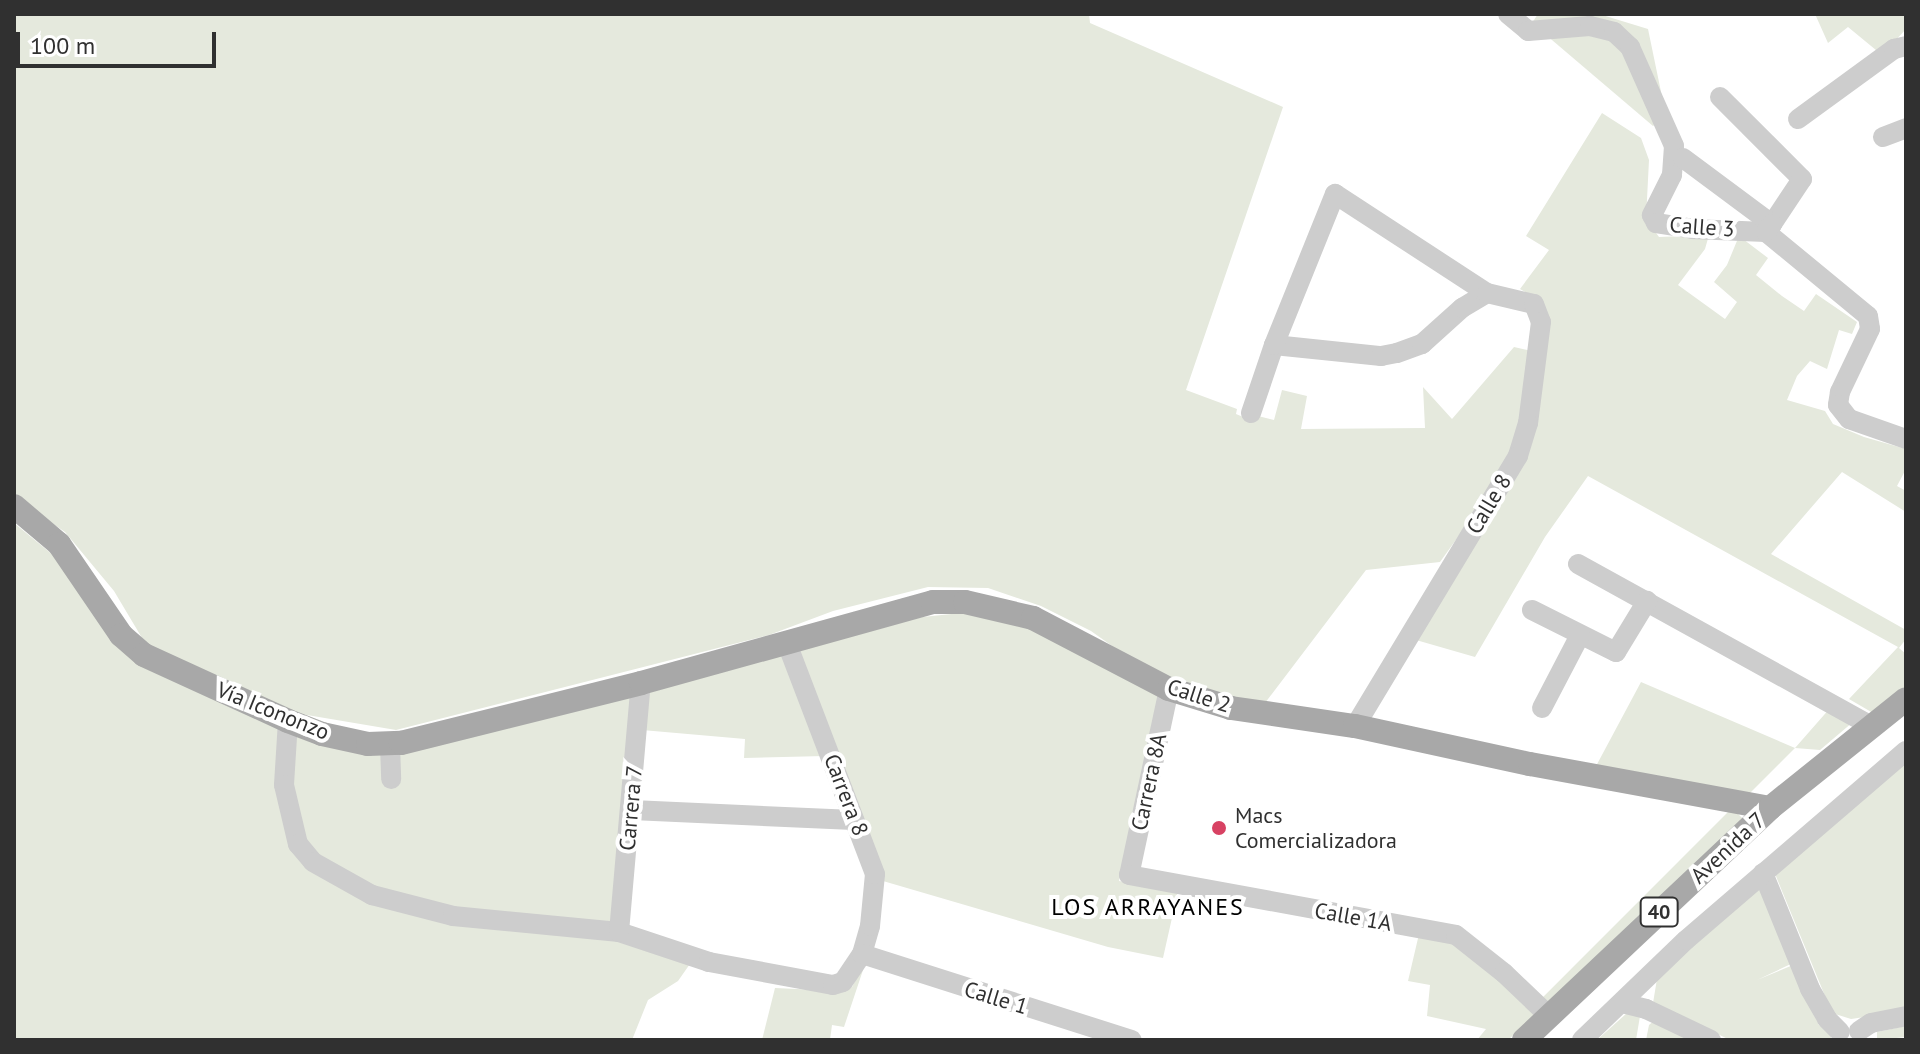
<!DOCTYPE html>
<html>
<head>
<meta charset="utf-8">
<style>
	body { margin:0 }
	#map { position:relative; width:1920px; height:1054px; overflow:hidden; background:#fff; font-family:"PT Sans",sans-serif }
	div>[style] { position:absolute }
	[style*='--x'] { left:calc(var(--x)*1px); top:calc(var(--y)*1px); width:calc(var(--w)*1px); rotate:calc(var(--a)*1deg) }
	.green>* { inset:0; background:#e5e9dd; transform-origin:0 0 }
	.minor>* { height:20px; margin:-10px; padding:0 10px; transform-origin:10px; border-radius:10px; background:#cdcdcd }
	.major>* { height:24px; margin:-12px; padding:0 12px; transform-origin:12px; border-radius:12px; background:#a8a8a8 }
	.dots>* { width:22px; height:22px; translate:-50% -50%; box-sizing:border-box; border:4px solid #fff; border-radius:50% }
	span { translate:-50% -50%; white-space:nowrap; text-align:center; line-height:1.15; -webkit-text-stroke:8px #fff; paint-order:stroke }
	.shield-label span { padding:2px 6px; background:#fff; border:2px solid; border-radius:6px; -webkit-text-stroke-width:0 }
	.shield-label { font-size:20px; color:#303030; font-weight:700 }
	.street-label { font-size:22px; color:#303030 }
	.poi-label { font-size:22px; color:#303030 }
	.left { translate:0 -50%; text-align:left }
	.neighbourhood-label { font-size:24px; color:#000; letter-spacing:2px }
	.frame { position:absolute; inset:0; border:16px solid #303030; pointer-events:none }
	.scale { position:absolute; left:16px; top:32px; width:200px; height:36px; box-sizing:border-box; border:4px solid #303030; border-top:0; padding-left:10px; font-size:24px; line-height:28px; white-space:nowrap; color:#303030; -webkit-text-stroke:6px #fff; paint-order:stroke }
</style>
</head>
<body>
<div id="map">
	<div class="green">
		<i style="clip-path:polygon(14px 14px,1089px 14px,1090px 23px,1283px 107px,1186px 390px,1237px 409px,1236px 414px,1255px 422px,1258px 416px,1274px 420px,1282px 390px,1307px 396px,1301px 429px,1425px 428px,1423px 387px,1452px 419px,1514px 347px,1532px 351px,1523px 426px,1483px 502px,1440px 562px,1366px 570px,1265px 703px,1229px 699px,1143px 668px,1091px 631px,1041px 606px,988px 588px,928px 587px,833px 611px,769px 635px,396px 730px,301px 714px,148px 648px,114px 591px,65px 532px,14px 497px)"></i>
		<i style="clip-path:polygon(1538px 14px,1599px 14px,1648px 29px,1666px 116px,1653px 126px,1532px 23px)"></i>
		<i style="clip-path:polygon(1815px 14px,1906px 14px,1906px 29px,1882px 55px,1848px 27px,1828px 43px)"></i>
		<i style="clip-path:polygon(1602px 113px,1641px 138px,1649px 160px,1646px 219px,1659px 237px,1709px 235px,1705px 249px,1678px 285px,1725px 319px,1737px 302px,1714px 282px,1727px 265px,1739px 236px,1768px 258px,1756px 275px,1782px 296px,1804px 311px,1816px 294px,1857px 322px,1852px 334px,1839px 330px,1827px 369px,1810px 361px,1797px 376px,1787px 400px,1825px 411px,1833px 424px,1864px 437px,1906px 449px,1906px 469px,1897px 486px,1906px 491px,1906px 512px,1842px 472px,1771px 554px,1906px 630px,1906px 639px,1899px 648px,1906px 654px,1906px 688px,1873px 713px,1849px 699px,1898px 647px,1588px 476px,1545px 537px,1475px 657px,1416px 640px,1513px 475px,1539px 300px,1520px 289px,1549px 250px,1526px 236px)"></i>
		<i style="clip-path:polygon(14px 523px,53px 555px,120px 643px,397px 750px,633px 692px,610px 927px,692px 961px,678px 981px,648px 1000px,632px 1040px,14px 1040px)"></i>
		<i style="clip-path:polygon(971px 612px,1032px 626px,1162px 693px,1119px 881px,1178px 891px,1163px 958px,1108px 947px,883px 881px,796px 650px,903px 619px)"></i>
		<i style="clip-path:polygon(785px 653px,825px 756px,744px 758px,745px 739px,642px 730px,649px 689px)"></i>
		<i style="clip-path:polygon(1641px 682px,1795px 748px,1831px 707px,1853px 722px,1820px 750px,1795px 748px,1747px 796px,1595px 768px)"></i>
		<i style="clip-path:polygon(1906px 761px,1906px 1011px,1851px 1019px,1832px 1013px,1773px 869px)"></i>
		<i style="left:1732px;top:808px;width:16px;height:271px;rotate:45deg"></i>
		<i style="clip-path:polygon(1759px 880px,1793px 963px,1757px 980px,1793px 965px,1819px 1025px,1831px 1034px,1831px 1040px,1730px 1040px,1653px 1003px,1657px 979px)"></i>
		<i style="clip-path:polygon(1419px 934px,1456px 944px,1537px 1013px,1508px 1040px,1477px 1040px,1486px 1029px,1427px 1016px,1430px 985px,1408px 981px)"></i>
		<i style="clip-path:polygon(867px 958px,844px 1027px,832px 1025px,830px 1040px,762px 1040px,775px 988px,840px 991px,852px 987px)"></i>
		<i style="clip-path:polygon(1627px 1013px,1640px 1016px,1636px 1040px,1597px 1040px)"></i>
		<i style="clip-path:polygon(1656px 1019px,1702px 1040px,1646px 1040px,1649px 1025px)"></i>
		<i style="clip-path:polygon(1906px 1026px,1906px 1037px,1877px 1040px,1877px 1032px)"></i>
	</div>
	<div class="minor">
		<i style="--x:1508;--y:14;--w:26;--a:40"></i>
		<i style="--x:1528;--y:31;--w:62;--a:-4.6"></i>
		<i style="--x:1590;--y:26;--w:25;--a:14"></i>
		<i style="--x:1614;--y:32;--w:22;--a:43"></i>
		<i style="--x:1630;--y:47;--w:108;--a:66"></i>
		<i style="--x:1674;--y:146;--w:29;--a:94"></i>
		<i style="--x:1672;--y:175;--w:45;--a:116.6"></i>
		<i style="--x:1652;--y:215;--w:9;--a:63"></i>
		<i style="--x:1656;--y:223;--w:36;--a:9"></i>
		<i style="--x:1692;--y:229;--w:74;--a:2.3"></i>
		<i style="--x:1766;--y:232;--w:132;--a:39.5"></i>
		<i style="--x:1868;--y:316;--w:13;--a:81"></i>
		<i style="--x:1870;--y:329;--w:70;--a:115.5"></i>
		<i style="--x:1840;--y:392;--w:13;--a:99"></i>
		<i style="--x:1838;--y:405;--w:18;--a:52"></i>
		<i style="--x:1849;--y:419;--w:60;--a:19.3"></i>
		<i style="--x:1720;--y:97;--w:116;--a:45"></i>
		<i style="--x:1802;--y:179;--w:54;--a:123.7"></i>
		<i style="--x:1798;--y:119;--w:119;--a:-36.1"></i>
		<i style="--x:1894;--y:49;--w:12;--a:-14"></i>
		<i style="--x:1883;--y:137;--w:25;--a:-21"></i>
		<i style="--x:1683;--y:158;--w:111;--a:36.6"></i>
		<i style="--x:1772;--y:224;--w:10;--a:127"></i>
		<i style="--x:1274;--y:345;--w:108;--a:5.9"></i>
		<i style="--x:1381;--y:356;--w:16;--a:-11"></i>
		<i style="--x:1397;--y:353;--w:27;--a:-20"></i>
		<i style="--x:1422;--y:344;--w:54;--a:-42"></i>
		<i style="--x:1462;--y:308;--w:29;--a:-31"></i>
		<i style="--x:1251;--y:413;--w:72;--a:-71.3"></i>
		<i style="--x:1274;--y:345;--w:163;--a:-68"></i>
		<i style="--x:1335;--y:194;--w:181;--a:33.1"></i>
		<i style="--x:1487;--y:293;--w:48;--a:13.2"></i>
		<i style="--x:1534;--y:304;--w:19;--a:69"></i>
		<i style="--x:1541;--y:322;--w:102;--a:97.3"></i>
		<i style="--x:1528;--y:423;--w:34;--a:107"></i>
		<i style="--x:1518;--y:456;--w:315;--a:121.1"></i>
		<i style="--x:1578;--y:564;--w:335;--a:28.9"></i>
		<i style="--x:1532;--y:610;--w:94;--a:26.6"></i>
		<i style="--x:1616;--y:652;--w:60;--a:-58.7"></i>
		<i style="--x:1169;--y:689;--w:190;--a:102.1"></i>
		<i style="--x:1129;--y:875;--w:332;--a:10.4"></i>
		<i style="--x:1456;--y:935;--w:61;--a:38.4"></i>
		<i style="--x:1504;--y:973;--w:62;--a:43.7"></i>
		<i style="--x:1542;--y:708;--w:82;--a:-62.5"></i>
		<i style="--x:288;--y:721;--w:64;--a:93.6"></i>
		<i style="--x:284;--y:785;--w:61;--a:76.7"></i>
		<i style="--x:298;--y:844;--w:23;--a:50"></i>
		<i style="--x:313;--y:862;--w:68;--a:29.2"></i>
		<i style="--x:372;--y:895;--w:84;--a:14.5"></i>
		<i style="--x:453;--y:916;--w:167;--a:5.5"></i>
		<i style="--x:619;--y:932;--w:95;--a:18.4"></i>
		<i style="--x:709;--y:962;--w:126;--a:10.5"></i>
		<i style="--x:833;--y:985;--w:10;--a:-17"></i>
		<i style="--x:843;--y:982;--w:34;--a:-56"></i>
		<i style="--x:862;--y:954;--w:29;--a:-74"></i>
		<i style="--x:870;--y:926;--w:52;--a:-84.5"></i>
		<i style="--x:875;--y:874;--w:249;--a:-110.9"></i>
		<i style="--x:390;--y:745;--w:34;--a:88"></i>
		<i style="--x:632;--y:810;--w:222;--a:2.6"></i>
		<i style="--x:1763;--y:873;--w:125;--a:67.9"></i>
		<i style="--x:1810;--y:989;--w:34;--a:60"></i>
		<i style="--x:1827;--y:1019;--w:18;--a:45"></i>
		<i style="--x:619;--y:932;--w:250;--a:-85"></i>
		<i style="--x:862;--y:954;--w:283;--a:17.7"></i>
		<i style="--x:1622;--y:1003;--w:25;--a:14"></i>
		<i style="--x:1646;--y:1009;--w:72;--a:25.5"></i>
		<i style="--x:1859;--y:1031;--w:14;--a:-34"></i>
		<i style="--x:1871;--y:1023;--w:36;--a:-11"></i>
		<i style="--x:1582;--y:1040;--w:144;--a:-43.9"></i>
		<i style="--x:1686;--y:940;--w:290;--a:-40.7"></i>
	</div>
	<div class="major">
		<i style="--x:14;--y:506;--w:59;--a:40.2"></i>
		<i style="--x:59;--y:544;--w:110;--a:55.7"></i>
		<i style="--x:121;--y:635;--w:30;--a:41"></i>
		<i style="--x:144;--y:655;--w:158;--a:24.6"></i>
		<i style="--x:288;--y:721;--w:36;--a:21"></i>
		<i style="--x:322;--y:734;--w:47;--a:12.3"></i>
		<i style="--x:368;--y:744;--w:33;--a:-2"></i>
		<i style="--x:401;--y:743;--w:247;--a:-14"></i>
		<i style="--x:641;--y:683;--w:303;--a:-15.5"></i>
		<i style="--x:933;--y:602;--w:32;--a:0"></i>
		<i style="--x:965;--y:602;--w:70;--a:13.2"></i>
		<i style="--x:1033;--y:618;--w:153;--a:27.6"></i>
		<i style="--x:1169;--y:689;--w:65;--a:17"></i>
		<i style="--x:1231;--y:708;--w:125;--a:8.3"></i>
		<i style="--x:1355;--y:726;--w:179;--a:12.3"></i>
		<i style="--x:1530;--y:764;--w:244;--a:10.4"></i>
		<i style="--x:1524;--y:1040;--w:338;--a:-43.3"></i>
		<i style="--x:1770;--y:808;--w:174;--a:-38.7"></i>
	</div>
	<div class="dots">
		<i style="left:1219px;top:828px;background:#d84263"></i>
	</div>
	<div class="shield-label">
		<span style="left:1659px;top:912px">40</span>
	</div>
	<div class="street-label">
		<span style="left:1702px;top:227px;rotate:4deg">Calle 3</span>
		<span style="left:1489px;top:504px;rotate:-59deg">Calle 8</span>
		<span style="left:1199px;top:696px;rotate:18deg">Calle 2</span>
		<span style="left:273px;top:711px;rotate:22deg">Vía Icononzo</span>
		<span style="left:1149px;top:782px;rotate:-78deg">Carrera 8A</span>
		<span style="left:846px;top:795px;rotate:69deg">Carrera 8</span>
		<span style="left:631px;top:808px;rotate:-85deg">Carrera 7</span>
		<span style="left:1728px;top:848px;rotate:-43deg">Avenida 7</span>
		<span style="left:1353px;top:917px;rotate:10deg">Calle 1A</span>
		<span style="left:996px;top:998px;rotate:17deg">Calle 1</span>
	</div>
	<div class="poi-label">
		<span class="left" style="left:1235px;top:828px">Macs<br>Comercializadora</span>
	</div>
	<div class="neighbourhood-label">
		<span style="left:1148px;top:907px">LOS ARRAYANES</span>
	</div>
	<div class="frame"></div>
	<div class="scale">100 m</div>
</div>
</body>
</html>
